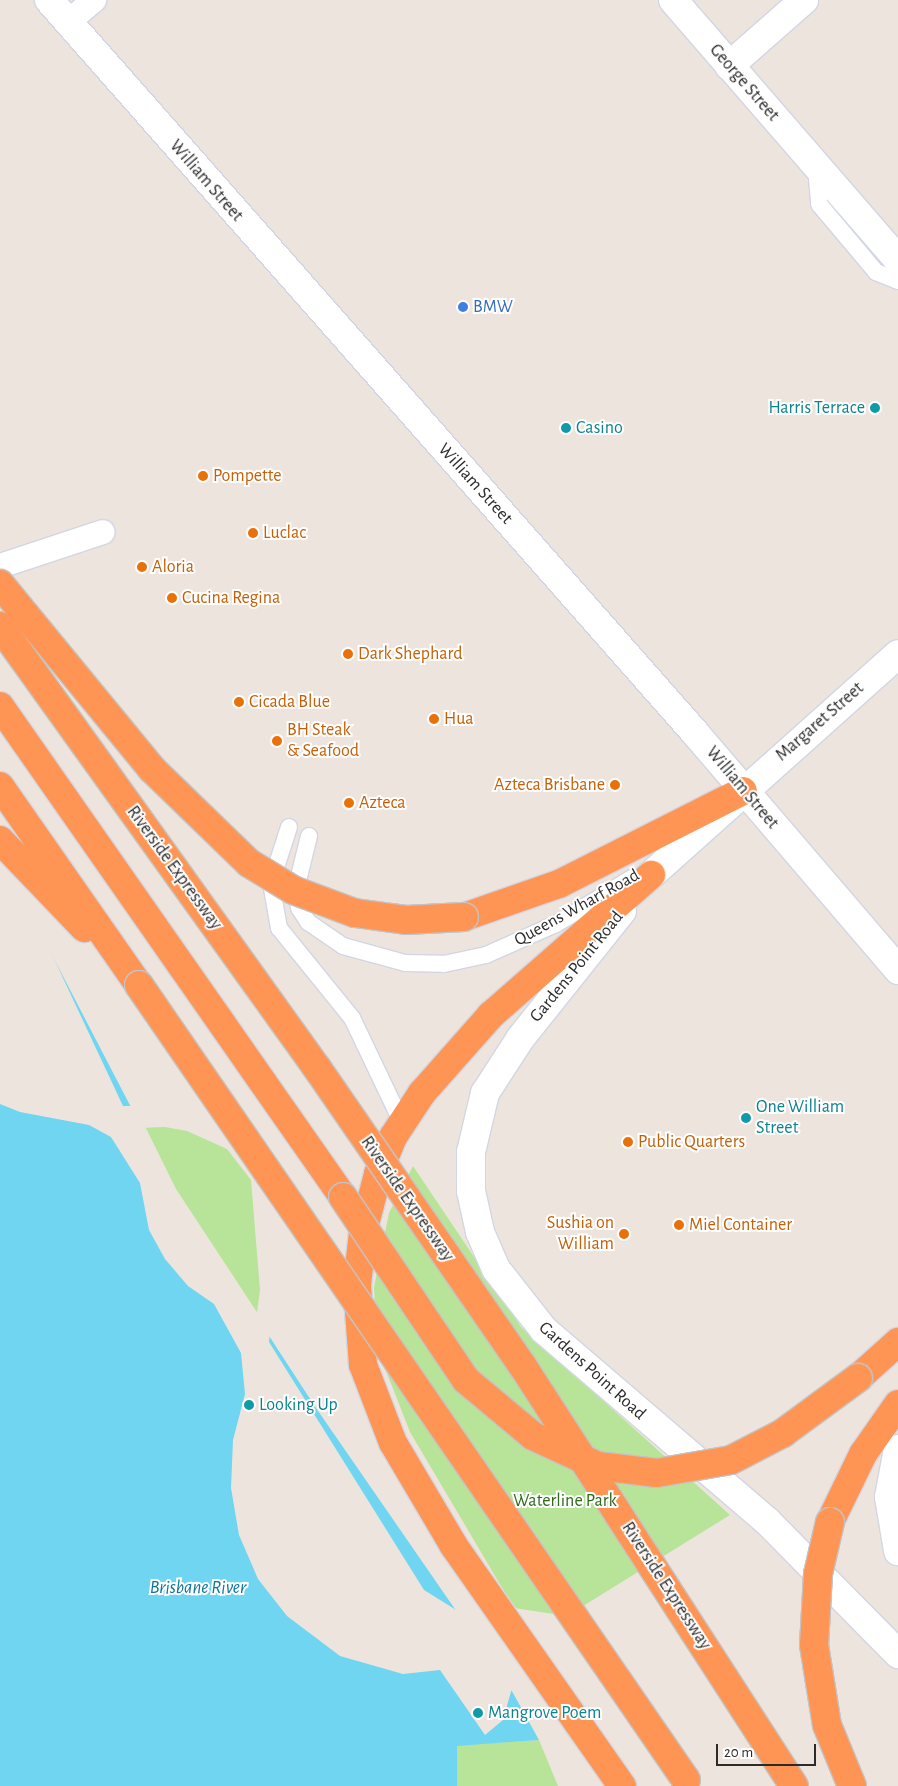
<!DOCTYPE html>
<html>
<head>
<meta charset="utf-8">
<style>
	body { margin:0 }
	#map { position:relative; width:898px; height:1786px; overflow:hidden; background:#ede5dd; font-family:"Alegreya Sans",sans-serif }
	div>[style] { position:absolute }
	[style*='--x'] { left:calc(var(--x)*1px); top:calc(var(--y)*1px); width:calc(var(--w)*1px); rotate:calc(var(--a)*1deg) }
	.green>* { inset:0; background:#b7e499 }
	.water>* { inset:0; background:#6fd5f0 }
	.pier>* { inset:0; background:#ede5dd }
	.roads { filter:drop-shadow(1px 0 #d2d6e4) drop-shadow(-1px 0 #d2d6e4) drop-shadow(0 1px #d2d6e4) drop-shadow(0 -1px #d2d6e4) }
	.service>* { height:16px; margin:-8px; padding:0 8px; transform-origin:8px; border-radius:8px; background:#fff }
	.pedestrian>* { height:24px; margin:-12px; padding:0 12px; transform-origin:12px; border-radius:12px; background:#fff }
	.minor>* { height:28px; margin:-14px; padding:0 14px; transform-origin:14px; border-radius:14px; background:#fff }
	.tertiary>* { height:28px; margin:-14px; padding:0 14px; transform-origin:14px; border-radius:14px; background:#fff }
	.secondary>* { height:28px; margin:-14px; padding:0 14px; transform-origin:14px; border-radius:14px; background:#fff }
	.motorway>* { height:28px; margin:-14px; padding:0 14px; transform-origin:14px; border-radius:14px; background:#ff9555 }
	.bridges { filter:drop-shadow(1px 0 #c4c4c4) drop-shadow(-1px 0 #c4c4c4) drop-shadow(0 1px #c4c4c4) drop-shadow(0 -1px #c4c4c4) }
	.motorway-bridge>* { height:28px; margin:-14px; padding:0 14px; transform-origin:14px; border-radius:14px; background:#ff9555 }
	.dots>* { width:14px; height:14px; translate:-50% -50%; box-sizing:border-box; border:2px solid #fff; border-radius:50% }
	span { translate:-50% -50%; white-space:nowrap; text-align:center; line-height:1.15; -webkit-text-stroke:4px #fff; paint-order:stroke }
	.street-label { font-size:18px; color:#2b2b2b }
	.shop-label { font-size:18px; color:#366cbe }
	.left { translate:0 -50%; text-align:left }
	.culture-label { font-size:18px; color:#0d838f }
	.right { translate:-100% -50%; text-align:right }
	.food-label { font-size:18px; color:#c56008 }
	.park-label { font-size:18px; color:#2f691a }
	.water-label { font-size:19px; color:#0c749d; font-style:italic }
	.scale { position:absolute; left:716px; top:1744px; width:100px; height:22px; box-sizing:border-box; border:2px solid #2b2b2b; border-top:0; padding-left:6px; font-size:15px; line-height:18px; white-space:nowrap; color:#2b2b2b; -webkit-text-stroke:4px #fff; paint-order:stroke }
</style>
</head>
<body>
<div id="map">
	<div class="green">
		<i style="clip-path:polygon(165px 1127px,187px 1131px,227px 1149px,251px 1180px,260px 1290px,254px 1336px,138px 1128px)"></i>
		<i style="clip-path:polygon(413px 1166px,521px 1327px,730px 1515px,567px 1616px,514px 1608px,410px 1432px,377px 1348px,374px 1287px,389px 1213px)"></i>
		<i style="clip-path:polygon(539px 1740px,558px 1786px,457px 1786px,457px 1745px)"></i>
	</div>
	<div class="water">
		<i style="clip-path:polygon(0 855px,174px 1190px,316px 1408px,513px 1693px,539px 1740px,457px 1746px,457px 1786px,0 1786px)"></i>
	</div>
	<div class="pier">
		<i style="clip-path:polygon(0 853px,42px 925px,34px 916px,123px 1106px,135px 1106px,176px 1189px,270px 1332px,269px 1342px,424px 1590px,461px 1613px,512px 1688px,503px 1720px,485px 1735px,440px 1670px,403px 1674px,340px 1656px,287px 1616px,258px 1579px,239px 1535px,231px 1488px,233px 1440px,245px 1394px,241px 1353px,214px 1304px,188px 1286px,165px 1259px,149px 1230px,140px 1183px,111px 1137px,89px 1125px,20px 1112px,0 1104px)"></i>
	</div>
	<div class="roads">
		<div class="service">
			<i style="--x:816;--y:167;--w:37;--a:85"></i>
			<i style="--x:819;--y:204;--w:89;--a:50"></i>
			<i style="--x:876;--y:272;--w:24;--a:22"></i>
			<i style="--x:289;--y:827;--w:59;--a:107.8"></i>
			<i style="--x:271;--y:883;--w:46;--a:79.9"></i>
			<i style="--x:279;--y:928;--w:116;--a:51"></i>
			<i style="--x:352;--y:1018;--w:116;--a:64.5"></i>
			<i style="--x:309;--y:836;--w:55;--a:103.8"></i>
			<i style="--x:296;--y:889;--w:19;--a:81"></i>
			<i style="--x:299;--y:908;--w:17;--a:57"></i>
			<i style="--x:308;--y:922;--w:42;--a:34.4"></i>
			<i style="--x:343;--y:946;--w:64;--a:15.3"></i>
			<i style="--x:405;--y:963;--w:39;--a:1"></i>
			<i style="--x:444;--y:964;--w:43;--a:-12.1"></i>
			<i style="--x:486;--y:955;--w:77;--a:-23.9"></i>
			<i style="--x:556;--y:924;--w:89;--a:-31.2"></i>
		</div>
		<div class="pedestrian">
			<i style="--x:68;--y:22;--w:34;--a:-40"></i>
			<i style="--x:0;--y:566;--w:108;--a:-18.3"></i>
		</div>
		<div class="minor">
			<i style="--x:622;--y:911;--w:164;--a:128.6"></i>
			<i style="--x:520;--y:1039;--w:64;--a:122.9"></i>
			<i style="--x:485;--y:1093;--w:61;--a:103.3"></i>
			<i style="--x:471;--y:1152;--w:39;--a:90"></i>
			<i style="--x:471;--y:1191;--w:42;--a:77.6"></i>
			<i style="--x:480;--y:1232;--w:40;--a:66.6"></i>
			<i style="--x:496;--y:1269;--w:78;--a:51.8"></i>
			<i style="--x:544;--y:1330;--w:294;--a:40.6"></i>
			<i style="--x:767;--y:1521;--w:187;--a:45.4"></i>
			<i style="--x:898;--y:1449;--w:49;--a:100.6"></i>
			<i style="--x:889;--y:1497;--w:55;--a:80.5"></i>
		</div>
		<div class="tertiary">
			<i style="--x:49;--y:0;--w:978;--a:48.6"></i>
			<i style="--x:696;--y:734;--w:311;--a:49.4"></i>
			<i style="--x:673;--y:0;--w:344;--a:49.1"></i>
			<i style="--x:729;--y:66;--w:100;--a:-41.3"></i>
		</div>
		<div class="secondary">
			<i style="--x:651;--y:875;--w:331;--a:-41.8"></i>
		</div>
		<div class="motorway">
			<i style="--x:0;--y:706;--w:599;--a:55.06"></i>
			<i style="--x:0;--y:786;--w:243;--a:55.1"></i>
			<i style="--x:0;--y:840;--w:122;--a:46.3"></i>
			<i style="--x:464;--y:917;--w:101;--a:-19.2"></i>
			<i style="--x:559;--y:884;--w:206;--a:-26.8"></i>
			<i style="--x:858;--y:1378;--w:54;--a:-42"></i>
			<i style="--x:830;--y:1522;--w:76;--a:-64.1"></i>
			<i style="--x:863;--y:1454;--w:61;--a:-55"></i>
			<i style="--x:622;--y:1786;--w:293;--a:-125"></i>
			<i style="--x:454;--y:1546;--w:120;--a:-120.6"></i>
			<i style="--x:393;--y:1443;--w:84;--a:-111"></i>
			<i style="--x:363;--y:1365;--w:80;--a:-94.3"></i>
			<i style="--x:357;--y:1285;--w:53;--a:-83.5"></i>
			<i style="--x:363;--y:1232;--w:60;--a:-75.5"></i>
			<i style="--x:378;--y:1174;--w:40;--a:-68"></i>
			<i style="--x:393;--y:1137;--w:53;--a:-56.6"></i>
			<i style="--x:422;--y:1093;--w:104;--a:-48.5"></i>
			<i style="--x:491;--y:1015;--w:213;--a:-41.2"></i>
		</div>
	</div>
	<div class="bridges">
		<div class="motorway-bridge">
			<i style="--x:0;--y:584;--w:239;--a:50.6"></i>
			<i style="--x:152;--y:769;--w:135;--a:44.1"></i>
			<i style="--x:249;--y:863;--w:52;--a:31.5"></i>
			<i style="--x:293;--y:890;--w:66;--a:20.4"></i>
			<i style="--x:355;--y:913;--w:51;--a:7.8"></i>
			<i style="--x:406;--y:920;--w:58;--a:-3"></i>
			<i style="--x:0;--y:626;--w:544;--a:54.35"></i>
			<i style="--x:317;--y:1068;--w:361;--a:55.4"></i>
			<i style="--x:522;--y:1365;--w:501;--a:57.13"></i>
			<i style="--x:139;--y:985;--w:965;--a:55.47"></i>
			<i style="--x:343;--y:1197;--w:220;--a:56.1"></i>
			<i style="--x:466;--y:1380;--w:87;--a:39.9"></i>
			<i style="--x:533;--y:1436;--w:72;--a:24.8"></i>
			<i style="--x:598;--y:1466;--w:59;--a:6.8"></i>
			<i style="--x:657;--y:1473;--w:75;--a:-10"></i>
			<i style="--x:731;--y:1460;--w:59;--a:-27.4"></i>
			<i style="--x:783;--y:1433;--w:93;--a:-36.3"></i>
			<i style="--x:830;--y:1522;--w:53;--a:103"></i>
			<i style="--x:818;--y:1574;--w:71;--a:93.2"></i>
			<i style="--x:814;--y:1645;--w:81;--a:80.8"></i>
			<i style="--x:827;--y:1725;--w:66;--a:67.7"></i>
		</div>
	</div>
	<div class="dots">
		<i style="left:463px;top:307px;background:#3f7fe0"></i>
		<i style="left:875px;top:408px;background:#0f9aa8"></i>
		<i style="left:566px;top:428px;background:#0f9aa8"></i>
		<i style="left:203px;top:476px;background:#e8710a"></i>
		<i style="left:253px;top:533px;background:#e8710a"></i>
		<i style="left:142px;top:567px;background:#e8710a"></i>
		<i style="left:172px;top:598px;background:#e8710a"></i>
		<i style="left:348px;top:654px;background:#e8710a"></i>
		<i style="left:239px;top:702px;background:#e8710a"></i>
		<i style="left:434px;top:719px;background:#e8710a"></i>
		<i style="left:277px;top:741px;background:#e8710a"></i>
		<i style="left:615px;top:785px;background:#e8710a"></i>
		<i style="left:349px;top:803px;background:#e8710a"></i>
		<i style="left:746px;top:1118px;background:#0f9aa8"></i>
		<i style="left:628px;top:1142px;background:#e8710a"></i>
		<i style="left:679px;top:1225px;background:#e8710a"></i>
		<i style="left:624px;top:1234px;background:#e8710a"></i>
		<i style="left:249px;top:1405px;background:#0f9aa8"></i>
		<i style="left:478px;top:1713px;background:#0f9aa8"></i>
	</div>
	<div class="street-label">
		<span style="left:744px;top:83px;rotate:49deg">George Street</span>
		<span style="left:206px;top:181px;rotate:49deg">William Street</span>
		<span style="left:475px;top:484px;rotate:48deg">William Street</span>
		<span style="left:820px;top:722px;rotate:-41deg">Margaret Street</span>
		<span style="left:742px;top:788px;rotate:50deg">William Street</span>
		<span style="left:174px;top:868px;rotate:54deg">Riverside Expressway</span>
		<span style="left:577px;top:908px;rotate:-29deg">Queens Wharf Road</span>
		<span style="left:577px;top:967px;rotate:-51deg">Gardens Point Road</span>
		<span style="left:407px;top:1199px;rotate:55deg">Riverside Expressway</span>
		<span style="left:592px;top:1371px;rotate:42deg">Gardens Point Road</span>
		<span style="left:666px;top:1586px;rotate:57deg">Riverside Expressway</span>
	</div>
	<div class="shop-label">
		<span class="left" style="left:473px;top:307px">BMW</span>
	</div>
	<div class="culture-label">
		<span class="right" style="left:865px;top:408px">Harris Terrace</span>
		<span class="left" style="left:576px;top:428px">Casino</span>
		<span class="left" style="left:756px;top:1118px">One William<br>Street</span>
		<span class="left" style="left:259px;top:1405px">Looking Up</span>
		<span class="left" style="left:488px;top:1713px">Mangrove Poem</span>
	</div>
	<div class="food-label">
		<span class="left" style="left:213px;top:476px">Pompette</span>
		<span class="left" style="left:263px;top:533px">Luclac</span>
		<span class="left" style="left:152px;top:567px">Aloria</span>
		<span class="left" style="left:182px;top:598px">Cucina Regina</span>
		<span class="left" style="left:358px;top:654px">Dark Shephard</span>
		<span class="left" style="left:249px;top:702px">Cicada Blue</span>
		<span class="left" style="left:444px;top:719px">Hua</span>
		<span class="left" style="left:287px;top:741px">BH Steak<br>&amp; Seafood</span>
		<span class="right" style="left:605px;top:785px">Azteca Brisbane</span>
		<span class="left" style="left:359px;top:803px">Azteca</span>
		<span class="left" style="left:638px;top:1142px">Public Quarters</span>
		<span class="right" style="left:614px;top:1234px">Sushia on<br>William</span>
		<span class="left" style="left:689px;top:1225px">Miel Container</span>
	</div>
	<div class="park-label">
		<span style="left:565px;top:1501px">Waterline Park</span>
	</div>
	<div class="water-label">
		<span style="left:198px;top:1588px">Brisbane River</span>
	</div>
	<div class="scale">20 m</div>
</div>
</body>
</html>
